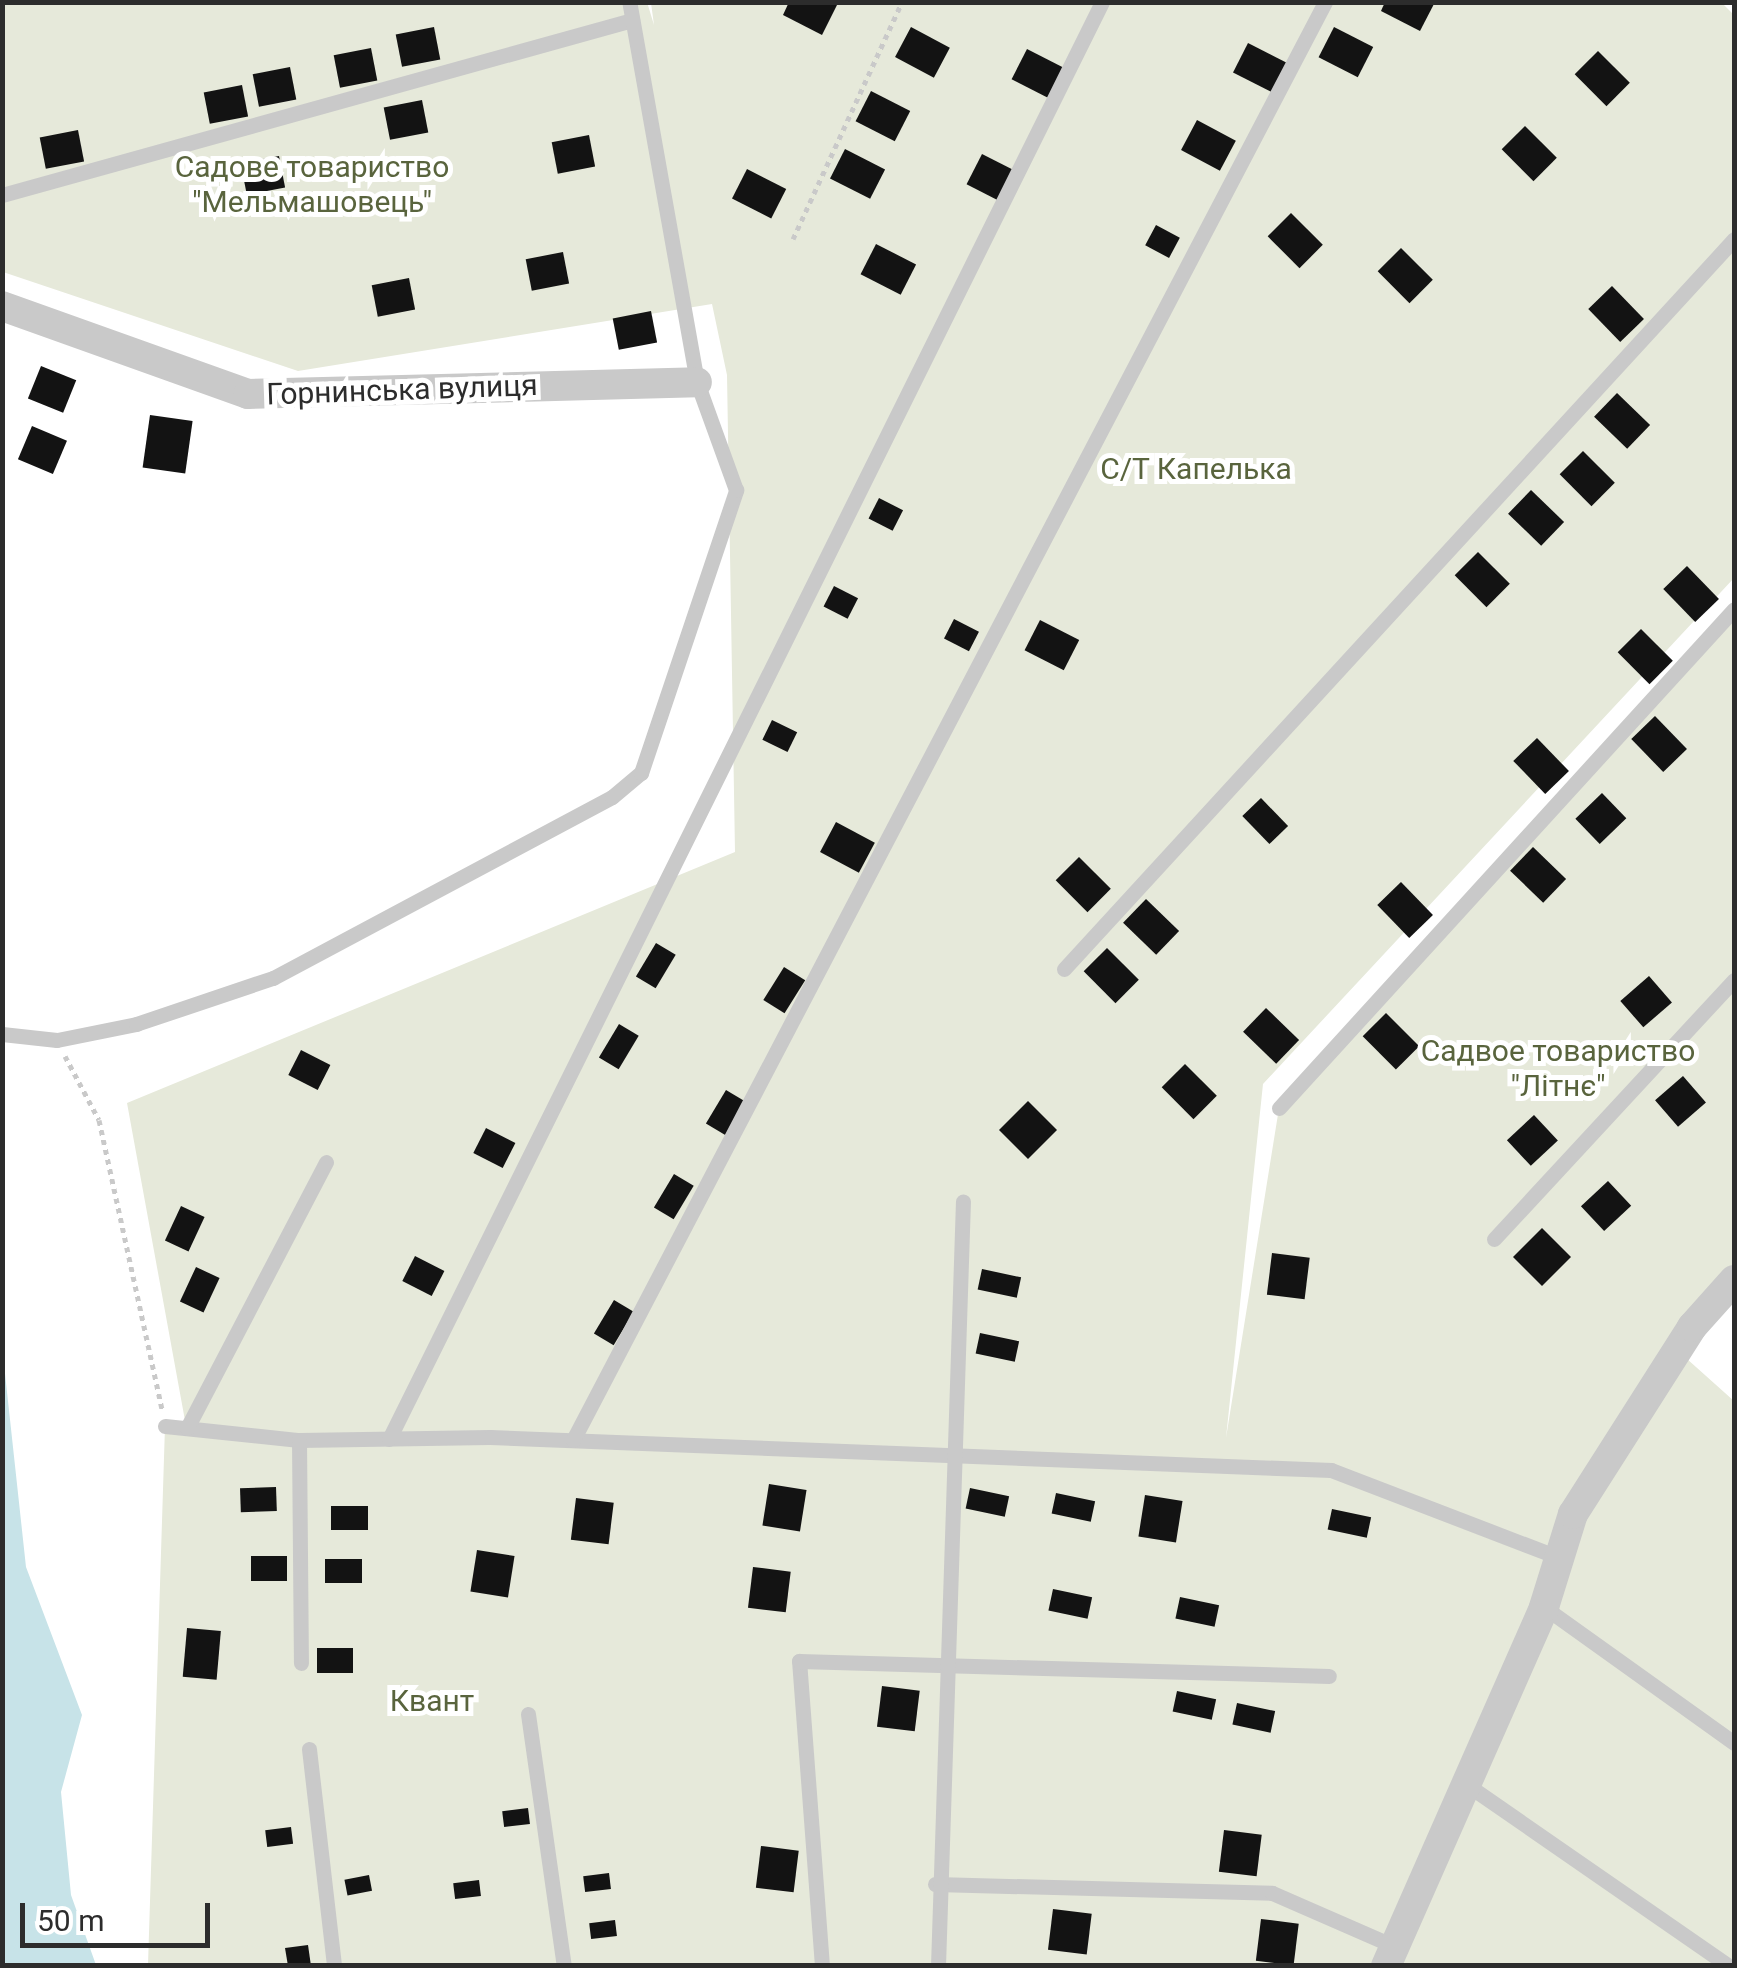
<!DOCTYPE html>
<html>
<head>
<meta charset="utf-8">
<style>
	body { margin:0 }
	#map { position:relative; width:1737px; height:1968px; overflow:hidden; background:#fff; font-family:Roboto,sans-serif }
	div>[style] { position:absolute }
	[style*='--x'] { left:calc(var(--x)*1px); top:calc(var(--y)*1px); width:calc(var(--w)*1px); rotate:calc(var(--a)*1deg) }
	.green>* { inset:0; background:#e6e9da }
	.water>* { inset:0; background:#c7e3e8 }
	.building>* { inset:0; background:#131313; transform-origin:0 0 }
	.path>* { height:5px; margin-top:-2.5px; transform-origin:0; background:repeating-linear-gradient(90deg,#c9c9c9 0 5px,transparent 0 10px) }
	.service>* { height:15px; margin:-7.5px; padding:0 7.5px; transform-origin:7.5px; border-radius:7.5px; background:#c9c9c9 }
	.minor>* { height:30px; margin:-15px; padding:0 15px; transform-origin:15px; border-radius:15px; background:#c9c9c9 }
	span { translate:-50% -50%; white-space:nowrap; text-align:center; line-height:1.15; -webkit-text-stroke:10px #fff; paint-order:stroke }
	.park-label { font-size:30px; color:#59643d }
	.street-label { font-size:30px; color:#2c2c2c }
	.frame { position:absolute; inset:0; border:5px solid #2c2c2c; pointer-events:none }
	.scale { position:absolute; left:20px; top:1903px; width:190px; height:45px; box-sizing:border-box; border:5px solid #2c2c2c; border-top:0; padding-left:12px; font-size:30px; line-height:35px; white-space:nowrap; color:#2c2c2c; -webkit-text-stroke:8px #fff; paint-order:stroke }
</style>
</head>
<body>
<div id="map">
	<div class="green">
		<i style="clip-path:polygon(647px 2px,654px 25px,651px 3px,1722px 3px,1734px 15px,1734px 578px,1263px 1084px,1226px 1438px,1279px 1108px,1734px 610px,1734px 1288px,1677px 1350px,1734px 1401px,1734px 1965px,148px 1965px,165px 1426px,186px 1426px,127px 1103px,735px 852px,727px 375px,712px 304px,298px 371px,3px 272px,3px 3px)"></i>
	</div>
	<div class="water">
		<i style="clip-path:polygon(3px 1355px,26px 1567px,82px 1715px,61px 1792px,71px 1895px,96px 1965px,3px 1965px)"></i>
	</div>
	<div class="building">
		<i style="clip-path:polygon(789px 2px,831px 2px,837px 5px,822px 35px,783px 15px)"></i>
		<i style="clip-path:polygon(1385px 2px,1435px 2px,1420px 31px,1381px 11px)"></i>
		<i style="left:434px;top:27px;width:33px;height:39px;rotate:79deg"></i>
		<i style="left:911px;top:27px;width:44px;height:34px;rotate:28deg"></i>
		<i style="left:1334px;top:27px;width:44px;height:34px;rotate:27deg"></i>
		<i style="left:1248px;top:43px;width:44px;height:33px;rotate:27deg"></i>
		<i style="left:371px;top:48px;width:33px;height:38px;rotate:79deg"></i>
		<i style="left:1027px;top:49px;width:44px;height:34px;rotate:27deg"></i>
		<i style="left:1598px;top:51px;width:45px;height:33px;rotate:45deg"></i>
		<i style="left:290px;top:67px;width:33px;height:38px;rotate:79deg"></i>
		<i style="left:242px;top:85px;width:32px;height:39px;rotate:79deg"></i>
		<i style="left:871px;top:91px;width:44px;height:34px;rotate:27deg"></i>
		<i style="left:422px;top:100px;width:33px;height:39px;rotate:79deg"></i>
		<i style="left:1197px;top:120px;width:44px;height:34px;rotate:28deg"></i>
		<i style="left:1525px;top:126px;width:45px;height:33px;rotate:45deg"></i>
		<i style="left:78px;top:130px;width:32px;height:39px;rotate:79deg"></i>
		<i style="left:589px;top:135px;width:32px;height:38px;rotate:79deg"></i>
		<i style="left:845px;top:149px;width:45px;height:33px;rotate:27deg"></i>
		<i style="left:982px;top:154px;width:45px;height:34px;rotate:27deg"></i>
		<i style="left:279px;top:156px;width:32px;height:39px;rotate:79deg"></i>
		<i style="left:747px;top:169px;width:44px;height:33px;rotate:27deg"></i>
		<i style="left:1291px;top:213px;width:45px;height:33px;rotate:45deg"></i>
		<i style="left:1156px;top:225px;width:27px;height:23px;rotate:28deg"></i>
		<i style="left:876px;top:244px;width:45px;height:34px;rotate:27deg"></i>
		<i style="left:1401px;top:248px;width:45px;height:33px;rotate:45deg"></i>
		<i style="left:563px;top:252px;width:32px;height:38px;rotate:79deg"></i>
		<i style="left:409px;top:278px;width:32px;height:38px;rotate:79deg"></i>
		<i style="left:1612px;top:286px;width:46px;height:33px;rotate:46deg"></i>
		<i style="left:651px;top:311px;width:32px;height:39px;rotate:79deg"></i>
		<i style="left:41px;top:366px;width:38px;height:35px;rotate:22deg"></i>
		<i style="left:1617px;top:393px;width:46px;height:33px;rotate:44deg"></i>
		<i style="left:150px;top:415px;width:43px;height:53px;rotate:8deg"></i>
		<i style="left:32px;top:426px;width:38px;height:36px;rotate:23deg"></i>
		<i style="left:1583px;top:451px;width:45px;height:33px;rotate:45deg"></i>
		<i style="left:1531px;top:490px;width:46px;height:33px;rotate:44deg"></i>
		<i style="left:879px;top:498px;width:27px;height:23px;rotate:27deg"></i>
		<i style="left:1478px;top:552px;width:45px;height:33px;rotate:45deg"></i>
		<i style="left:1687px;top:566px;width:46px;height:33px;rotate:46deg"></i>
		<i style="left:834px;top:586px;width:27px;height:23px;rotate:27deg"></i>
		<i style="left:954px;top:619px;width:28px;height:22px;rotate:27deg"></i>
		<i style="left:1040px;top:620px;width:44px;height:34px;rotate:27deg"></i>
		<i style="left:1641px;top:629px;width:45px;height:33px;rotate:45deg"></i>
		<i style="left:1655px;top:716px;width:46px;height:33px;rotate:46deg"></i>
		<i style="left:772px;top:720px;width:28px;height:22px;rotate:26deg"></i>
		<i style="left:1537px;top:738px;width:46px;height:33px;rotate:46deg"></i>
		<i style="left:1602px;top:793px;width:35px;height:37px;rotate:46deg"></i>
		<i style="left:1261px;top:798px;width:39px;height:26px;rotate:46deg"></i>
		<i style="left:836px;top:822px;width:44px;height:34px;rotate:28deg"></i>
		<i style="left:1533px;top:847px;width:46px;height:33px;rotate:44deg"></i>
		<i style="left:1079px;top:857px;width:45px;height:33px;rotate:45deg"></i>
		<i style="left:1401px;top:882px;width:46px;height:33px;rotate:46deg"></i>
		<i style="left:1146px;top:899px;width:46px;height:33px;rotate:44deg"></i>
		<i style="left:656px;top:943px;width:23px;height:39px;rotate:31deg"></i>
		<i style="left:1107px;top:948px;width:45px;height:33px;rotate:45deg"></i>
		<i style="left:784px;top:967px;width:25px;height:39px;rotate:32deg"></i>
		<i style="left:1649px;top:976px;width:35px;height:38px;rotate:49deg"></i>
		<i style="left:1266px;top:1008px;width:46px;height:33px;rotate:44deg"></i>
		<i style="left:1386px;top:1013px;width:47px;height:33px;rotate:45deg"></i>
		<i style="left:619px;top:1024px;width:23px;height:39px;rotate:31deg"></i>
		<i style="left:301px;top:1050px;width:33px;height:28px;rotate:27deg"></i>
		<i style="left:1185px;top:1064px;width:45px;height:33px;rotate:45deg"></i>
		<i style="left:1683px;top:1076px;width:35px;height:37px;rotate:49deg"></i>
		<i style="left:726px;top:1090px;width:23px;height:39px;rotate:31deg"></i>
		<i style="left:1028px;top:1101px;width:41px;height:41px;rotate:45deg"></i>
		<i style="left:1534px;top:1115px;width:35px;height:37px;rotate:47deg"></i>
		<i style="left:486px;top:1128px;width:33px;height:28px;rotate:27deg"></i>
		<i style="left:674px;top:1174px;width:23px;height:39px;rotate:31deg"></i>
		<i style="left:1608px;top:1181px;width:34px;height:37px;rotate:47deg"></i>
		<i style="left:181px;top:1206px;width:26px;height:38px;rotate:25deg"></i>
		<i style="left:1542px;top:1228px;width:41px;height:41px;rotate:45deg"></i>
		<i style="left:1272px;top:1253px;width:38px;height:42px;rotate:7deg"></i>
		<i style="left:415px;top:1256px;width:33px;height:28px;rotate:27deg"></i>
		<i style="left:196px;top:1267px;width:26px;height:38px;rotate:25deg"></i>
		<i style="left:982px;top:1269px;width:40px;height:21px;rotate:12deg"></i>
		<i style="left:614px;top:1300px;width:23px;height:39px;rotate:31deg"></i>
		<i style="left:980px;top:1333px;width:40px;height:21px;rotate:12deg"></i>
		<i style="left:769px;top:1484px;width:38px;height:42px;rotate:9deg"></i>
		<i style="left:276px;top:1487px;width:24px;height:36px;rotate:88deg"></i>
		<i style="left:970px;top:1488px;width:40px;height:21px;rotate:12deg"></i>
		<i style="left:1056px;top:1493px;width:40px;height:21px;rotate:12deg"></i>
		<i style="left:1145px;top:1495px;width:38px;height:42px;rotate:9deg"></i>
		<i style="left:576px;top:1498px;width:38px;height:42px;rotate:7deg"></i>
		<i style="left:368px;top:1506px;width:24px;height:37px;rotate:90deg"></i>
		<i style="left:1332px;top:1509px;width:40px;height:21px;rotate:12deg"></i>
		<i style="left:477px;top:1550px;width:38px;height:42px;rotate:9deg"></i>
		<i style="left:251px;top:1556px;width:36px;height:25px"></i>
		<i style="left:362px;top:1559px;width:24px;height:37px;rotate:90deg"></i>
		<i style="left:753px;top:1567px;width:38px;height:41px;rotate:7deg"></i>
		<i style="left:1053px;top:1589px;width:40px;height:22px;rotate:12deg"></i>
		<i style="left:1180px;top:1597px;width:40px;height:22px;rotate:12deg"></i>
		<i style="left:187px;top:1628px;width:34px;height:49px;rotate:5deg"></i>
		<i style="left:317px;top:1648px;width:36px;height:25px"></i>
		<i style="left:882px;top:1686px;width:38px;height:41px;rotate:7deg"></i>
		<i style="left:1177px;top:1691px;width:40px;height:21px;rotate:12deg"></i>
		<i style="left:1237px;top:1703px;width:39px;height:22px;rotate:12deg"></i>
		<i style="left:528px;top:1808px;width:16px;height:26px;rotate:83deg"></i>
		<i style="left:291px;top:1827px;width:17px;height:26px;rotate:83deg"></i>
		<i style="left:1224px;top:1830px;width:38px;height:42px;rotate:7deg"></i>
		<i style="left:761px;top:1846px;width:38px;height:42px;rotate:7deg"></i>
		<i style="left:609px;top:1873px;width:16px;height:26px;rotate:83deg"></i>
		<i style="left:369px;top:1875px;width:16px;height:25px;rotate:79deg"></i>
		<i style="left:479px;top:1880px;width:16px;height:26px;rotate:83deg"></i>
		<i style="left:1053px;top:1909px;width:39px;height:41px;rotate:7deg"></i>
		<i style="left:1261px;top:1919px;width:38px;height:42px;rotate:7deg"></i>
		<i style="left:615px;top:1920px;width:16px;height:26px;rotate:83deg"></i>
		<i style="clip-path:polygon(308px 1945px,311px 1966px,288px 1966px,285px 1948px)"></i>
	</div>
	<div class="path">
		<i style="--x:793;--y:239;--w:261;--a:-65.3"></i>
		<i style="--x:65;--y:1056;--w:72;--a:62"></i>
		<i style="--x:99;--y:1120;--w:297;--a:77.7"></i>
	</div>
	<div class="service">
		<i style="--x:2;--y:195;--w:654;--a:-15.52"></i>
		<i style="--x:1064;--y:969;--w:991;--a:-47.45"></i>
		<i style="--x:2;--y:1034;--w:55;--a:6.2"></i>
		<i style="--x:57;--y:1040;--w:81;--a:-11.4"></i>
		<i style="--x:136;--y:1024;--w:145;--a:-18.6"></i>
		<i style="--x:273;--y:978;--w:384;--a:-28.1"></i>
		<i style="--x:612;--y:797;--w:38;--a:-40"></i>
		<i style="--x:641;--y:773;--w:299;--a:-71.4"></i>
		<i style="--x:736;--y:490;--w:115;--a:-109.9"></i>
		<i style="--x:697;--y:382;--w:386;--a:-100.1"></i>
		<i style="--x:1279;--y:1108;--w:675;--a:-47.64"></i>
		<i style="--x:1494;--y:1239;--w:353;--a:-47.2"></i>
		<i style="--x:165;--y:1426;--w:135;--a:6"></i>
		<i style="--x:299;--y:1440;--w:191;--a:-0.9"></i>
		<i style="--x:490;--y:1437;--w:842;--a:2.25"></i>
		<i style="--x:1331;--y:1470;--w:245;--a:21"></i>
		<i style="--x:187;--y:1428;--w:300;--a:-62.4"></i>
		<i style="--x:389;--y:1439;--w:1604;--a:-63.61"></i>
		<i style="--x:299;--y:1440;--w:223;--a:89.5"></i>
		<i style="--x:573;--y:1440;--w:1623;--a:-62.39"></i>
		<i style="--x:1544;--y:1607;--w:234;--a:35.6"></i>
		<i style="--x:528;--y:1714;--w:255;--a:81.9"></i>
		<i style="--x:309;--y:1749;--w:218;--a:83.4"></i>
		<i style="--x:1466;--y:1784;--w:320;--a:34.7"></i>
		<i style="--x:935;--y:1884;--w:337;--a:1.5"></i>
		<i style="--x:1272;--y:1893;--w:133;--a:23.5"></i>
		<i style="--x:822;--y:1966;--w:306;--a:-94.3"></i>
		<i style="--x:799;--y:1661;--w:530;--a:1.62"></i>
		<i style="--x:938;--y:1966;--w:765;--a:-88.13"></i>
	</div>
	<div class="minor">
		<i style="--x:2;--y:306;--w:261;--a:19.7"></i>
		<i style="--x:248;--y:394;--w:449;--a:-1.5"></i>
		<i style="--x:1386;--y:1966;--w:392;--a:-66.2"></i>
		<i style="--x:1544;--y:1607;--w:97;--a:-72.7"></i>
		<i style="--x:1573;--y:1514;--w:222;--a:-57.5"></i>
		<i style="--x:1692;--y:1327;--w:63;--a:-48.2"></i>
	</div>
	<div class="park-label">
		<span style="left:312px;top:184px">Садове товариство<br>"Мельмашовець"</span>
		<span style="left:1196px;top:469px">С/Т Капелька</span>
		<span style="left:1558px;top:1068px">Садвое товариство<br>"Літнє"</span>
		<span style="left:432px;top:1701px">Квант</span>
	</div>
	<div class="street-label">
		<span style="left:402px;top:390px;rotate:-2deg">Горнинська вулиця</span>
	</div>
	<div class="frame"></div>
	<div class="scale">50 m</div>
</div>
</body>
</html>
